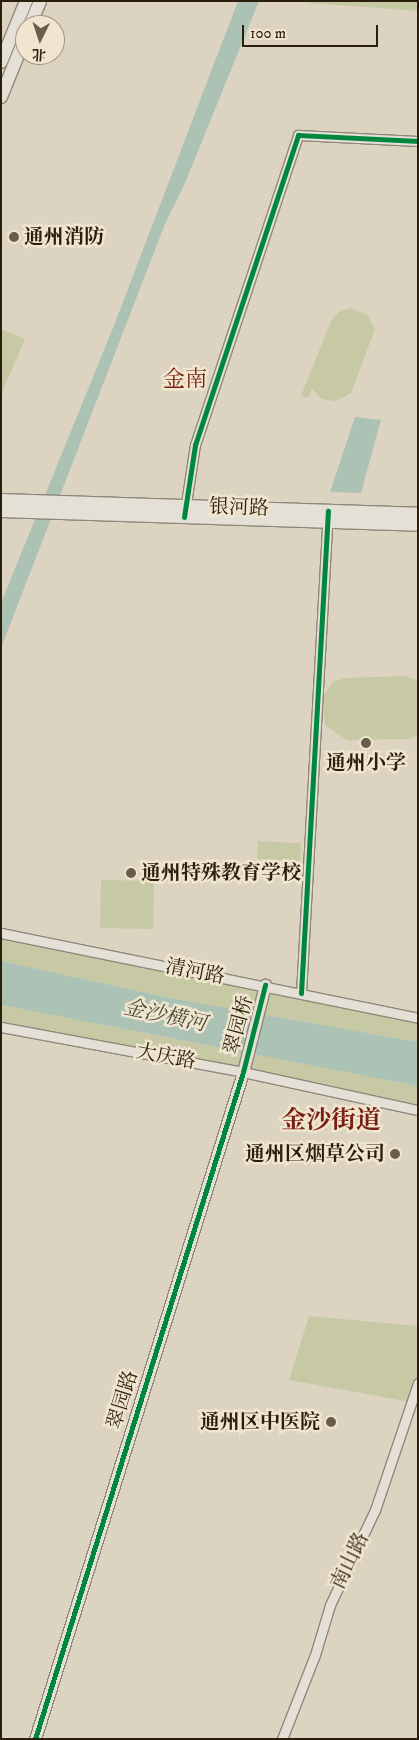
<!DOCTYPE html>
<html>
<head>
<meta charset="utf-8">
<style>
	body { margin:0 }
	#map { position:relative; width:419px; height:1740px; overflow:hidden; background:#dcd4c1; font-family:"IM FELL DW Pica","Noto Serif SC",serif }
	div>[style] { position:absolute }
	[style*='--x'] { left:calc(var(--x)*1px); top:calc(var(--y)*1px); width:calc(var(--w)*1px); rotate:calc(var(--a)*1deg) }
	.green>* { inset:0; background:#c7c8a4; transform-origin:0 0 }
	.water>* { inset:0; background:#acc2b4 }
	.roads { filter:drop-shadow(1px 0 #8e887b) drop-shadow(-1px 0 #8e887b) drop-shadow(0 1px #8e887b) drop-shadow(0 -1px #8e887b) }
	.minor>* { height:9px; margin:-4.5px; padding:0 4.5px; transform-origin:4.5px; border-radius:4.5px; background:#e4e0d6 }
	.tertiary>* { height:11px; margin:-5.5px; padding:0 5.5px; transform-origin:5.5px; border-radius:5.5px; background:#e4e0d6 }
	.secondary>* { height:12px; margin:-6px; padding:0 6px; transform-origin:6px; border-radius:6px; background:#e4e0d6 }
	.cycleway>* { height:5px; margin:-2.5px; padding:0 2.5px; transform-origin:2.5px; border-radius:2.5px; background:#00873e }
	.dots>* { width:14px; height:14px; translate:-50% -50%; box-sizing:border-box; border:2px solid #f0e6cf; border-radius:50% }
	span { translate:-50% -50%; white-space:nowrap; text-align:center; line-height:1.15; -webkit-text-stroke:5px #f0e6cf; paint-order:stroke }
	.poi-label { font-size:20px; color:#2a1e0c; font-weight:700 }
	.left { translate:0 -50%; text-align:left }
	.right { translate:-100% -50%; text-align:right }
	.street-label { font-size:20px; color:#2a1e0c }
	.water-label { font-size:21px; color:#4b4d3d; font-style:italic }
	.quarter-label { font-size:22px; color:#7a1f14 }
	.district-label { font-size:25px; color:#7a1f14; font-weight:700 }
	.frame { position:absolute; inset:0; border:2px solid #2a1e0c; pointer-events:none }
	.north { position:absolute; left:15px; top:15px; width:50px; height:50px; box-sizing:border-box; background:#f0e6cf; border:1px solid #a19681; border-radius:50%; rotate:184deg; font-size:14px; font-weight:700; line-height:20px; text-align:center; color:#2a1e0c }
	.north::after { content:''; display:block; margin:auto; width:18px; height:22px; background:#685e4b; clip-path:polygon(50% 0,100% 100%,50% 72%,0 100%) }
	.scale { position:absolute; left:242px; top:25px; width:136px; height:22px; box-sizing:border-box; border:2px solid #2a1e0c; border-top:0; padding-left:6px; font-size:15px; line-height:18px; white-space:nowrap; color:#2a1e0c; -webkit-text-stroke:4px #f0e6cf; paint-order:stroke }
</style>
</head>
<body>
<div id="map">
	<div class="green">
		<i style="clip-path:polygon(309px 1px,418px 1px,418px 11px,309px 3px)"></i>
		<i style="clip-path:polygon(350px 308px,367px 315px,375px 329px,351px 393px,336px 401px,322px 399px,312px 389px,308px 398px,301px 396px,331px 321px,339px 312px)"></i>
		<i style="clip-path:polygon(1px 329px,25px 339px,1px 395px)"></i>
		<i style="clip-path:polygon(406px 676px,418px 681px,418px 735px,409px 739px,347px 740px,326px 726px,321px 699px,333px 682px,345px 678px)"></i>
		<i style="left:258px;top:841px;width:43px;height:18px;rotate:3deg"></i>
		<i style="left:101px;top:880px;width:53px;height:48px;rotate:1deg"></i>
		<i style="clip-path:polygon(1px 933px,418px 1018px,418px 1042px,170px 998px,1px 961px)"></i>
		<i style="clip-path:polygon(1px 1005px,418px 1086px,418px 1110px,1px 1025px)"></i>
		<i style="clip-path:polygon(309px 1316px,418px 1326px,418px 1383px,410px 1402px,289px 1380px)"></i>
	</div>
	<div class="water">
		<i style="clip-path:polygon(238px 1px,259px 1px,185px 183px,165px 224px,1px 648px,1px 603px,113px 328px)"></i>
		<i style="clip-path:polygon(355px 417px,381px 420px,361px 493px,330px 492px)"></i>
		<i style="clip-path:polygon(1px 961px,170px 998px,418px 1042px,418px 1086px,1px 1005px)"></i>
	</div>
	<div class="roads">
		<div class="minor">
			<i style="--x:185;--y:510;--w:66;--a:-81.3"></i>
			<i style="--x:195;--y:445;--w:327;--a:-71.6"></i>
			<i style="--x:298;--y:135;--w:120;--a:2.9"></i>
			<i style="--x:1;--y:933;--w:426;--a:11.5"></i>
			<i style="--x:301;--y:993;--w:478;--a:-86.8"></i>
			<i style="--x:1;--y:1027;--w:246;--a:10.5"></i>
			<i style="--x:243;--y:1072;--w:179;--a:12.3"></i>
			<i style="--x:282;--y:1739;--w:90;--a:-68.6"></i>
			<i style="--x:315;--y:1655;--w:52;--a:-73.3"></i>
			<i style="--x:330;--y:1605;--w:105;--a:-64.7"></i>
			<i style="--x:375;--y:1510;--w:134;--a:-71.3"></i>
		</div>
		<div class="tertiary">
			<i style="--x:35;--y:1739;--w:699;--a:-72.68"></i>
			<i style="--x:243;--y:1072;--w:90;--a:-75.8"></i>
		</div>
		<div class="secondary">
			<i style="--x:30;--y:25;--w:26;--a:-67"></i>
			<i style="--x:1;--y:62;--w:66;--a:-67.7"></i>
			<i style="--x:1;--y:97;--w:64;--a:-67.9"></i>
			<i style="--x:1;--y:500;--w:417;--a:1.9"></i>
			<i style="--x:1;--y:511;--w:417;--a:1.9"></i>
		</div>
	</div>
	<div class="cycleway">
		<i style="--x:184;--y:517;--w:73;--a:-81.3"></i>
		<i style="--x:195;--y:445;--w:327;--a:-71.6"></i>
		<i style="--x:298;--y:135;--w:120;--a:2.9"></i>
		<i style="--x:301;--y:993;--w:483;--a:-86.8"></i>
		<i style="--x:35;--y:1739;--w:699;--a:-72.68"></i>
		<i style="--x:243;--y:1072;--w:90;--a:-75.8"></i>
	</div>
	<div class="dots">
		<i style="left:14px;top:237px;background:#685e4b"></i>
		<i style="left:366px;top:743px;background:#685e4b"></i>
		<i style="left:131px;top:873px;background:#685e4b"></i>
		<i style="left:395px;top:1154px;background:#685e4b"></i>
		<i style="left:331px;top:1422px;background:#685e4b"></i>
	</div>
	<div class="poi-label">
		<span class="left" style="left:24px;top:237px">通州消防</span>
		<span style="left:366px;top:763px">通州小学</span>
		<span class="left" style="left:141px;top:873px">通州特殊教育学校</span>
		<span class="right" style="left:385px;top:1154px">通州区烟草公司</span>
		<span class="right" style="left:320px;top:1422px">通州区中医院</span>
	</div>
	<div class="street-label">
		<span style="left:239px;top:508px;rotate:2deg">银河路</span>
		<span style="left:195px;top:972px;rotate:11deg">清河路</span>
		<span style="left:239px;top:1025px;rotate:-75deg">翠园桥</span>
		<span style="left:166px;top:1057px;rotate:11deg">大庆路</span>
		<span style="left:123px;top:1400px;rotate:-73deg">翠园路</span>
		<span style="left:350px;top:1561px;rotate:-64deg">南山路</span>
	</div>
	<div class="water-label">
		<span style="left:165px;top:1016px;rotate:12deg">金沙横河</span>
	</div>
	<div class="quarter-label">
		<span style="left:185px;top:380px">金南</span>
	</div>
	<div class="district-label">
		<span style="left:331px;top:1121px">金沙街道</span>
	</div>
	<div class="frame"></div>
	<div class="north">北</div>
	<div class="scale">100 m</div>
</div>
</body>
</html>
